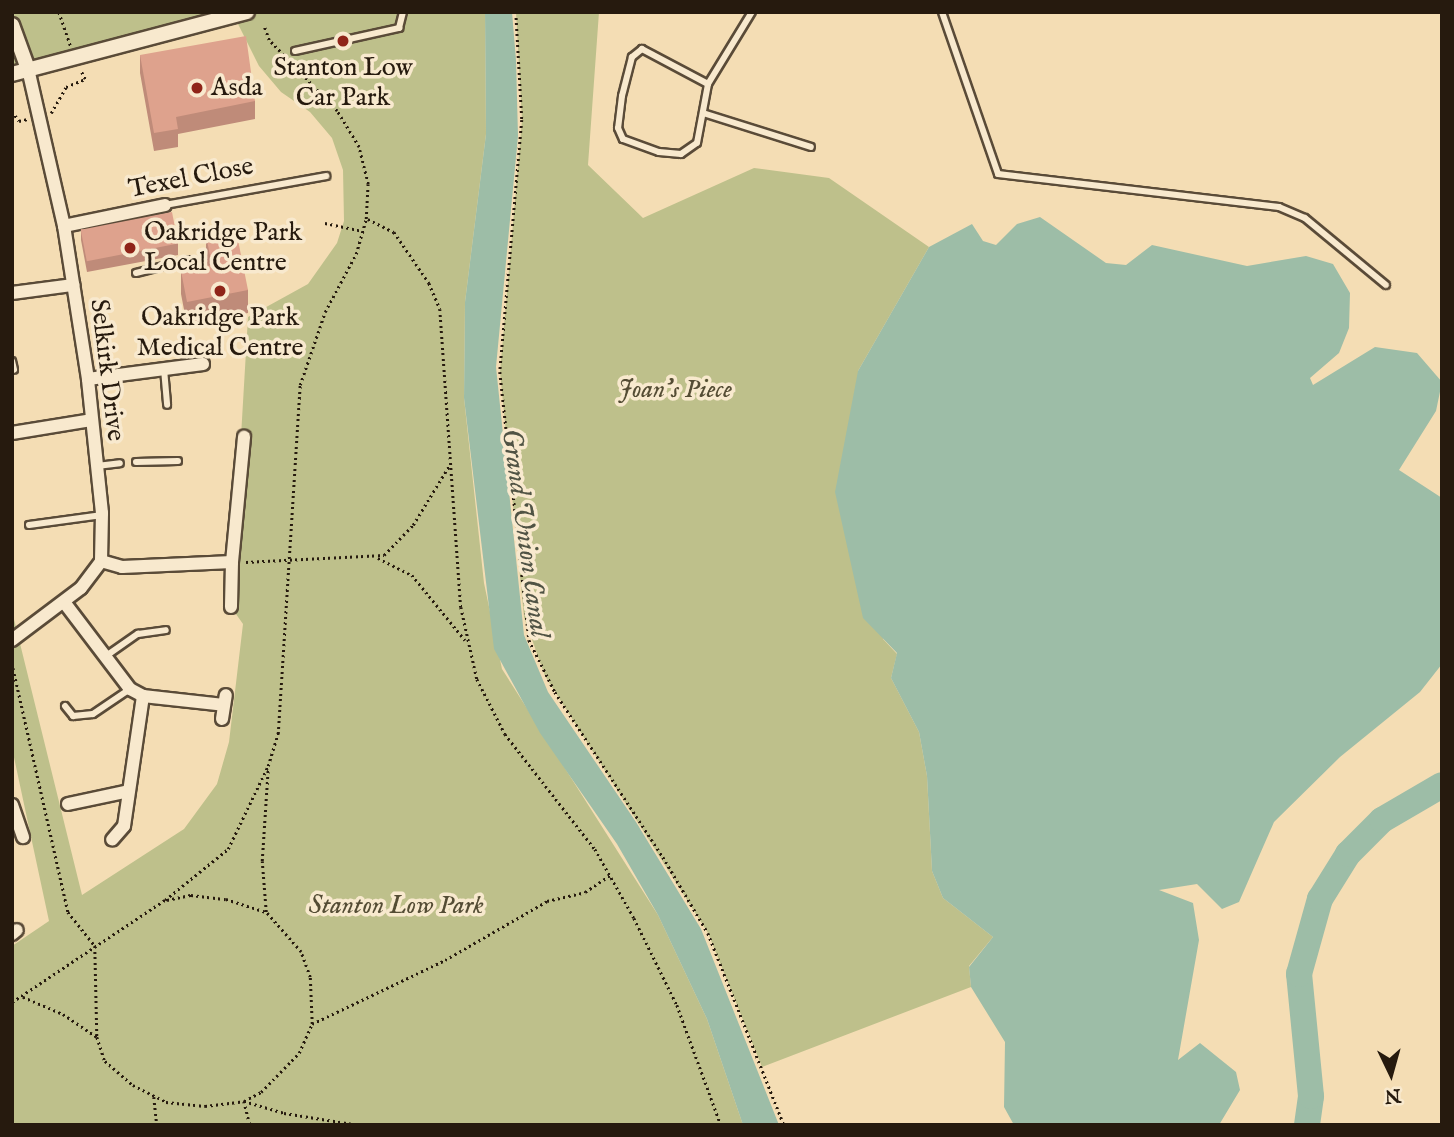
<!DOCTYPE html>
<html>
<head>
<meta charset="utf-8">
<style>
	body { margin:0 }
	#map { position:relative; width:1454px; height:1137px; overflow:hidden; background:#f4ddb4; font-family:"IM FELL English",serif }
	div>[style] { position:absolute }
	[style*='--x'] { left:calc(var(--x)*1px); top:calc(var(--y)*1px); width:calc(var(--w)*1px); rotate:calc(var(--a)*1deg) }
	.green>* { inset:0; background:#bec08b }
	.water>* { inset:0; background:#9dbda7 }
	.river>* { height:26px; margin:-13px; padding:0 13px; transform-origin:13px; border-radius:13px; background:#9dbda7 }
	.path>* { height:2.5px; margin-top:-1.25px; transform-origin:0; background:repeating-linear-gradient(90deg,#261a0e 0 2px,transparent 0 5.5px) }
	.roads { filter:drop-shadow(2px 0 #5a4b38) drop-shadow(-2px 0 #5a4b38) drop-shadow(0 2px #5a4b38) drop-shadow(0 -2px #5a4b38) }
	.service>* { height:6px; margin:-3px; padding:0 3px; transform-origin:3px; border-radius:3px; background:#f8e9ce }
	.minor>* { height:12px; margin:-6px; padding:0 6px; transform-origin:6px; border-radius:6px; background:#f8e9ce }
	.tertiary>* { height:14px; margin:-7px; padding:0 7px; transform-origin:7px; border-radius:7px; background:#f8e9ce }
	.wall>* { inset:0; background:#bf8b79 }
	.building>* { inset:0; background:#dea28d; transform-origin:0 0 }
	.dots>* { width:19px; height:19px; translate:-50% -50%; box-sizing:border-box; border:4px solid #f8e9ce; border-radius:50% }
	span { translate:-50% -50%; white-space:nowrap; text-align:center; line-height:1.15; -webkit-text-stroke:7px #f8e9ce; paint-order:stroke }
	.poi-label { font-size:26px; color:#261a0e }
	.left { translate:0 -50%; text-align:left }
	.street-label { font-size:26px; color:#261a0e }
	.park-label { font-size:26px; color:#544c34; font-style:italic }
	.water-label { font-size:28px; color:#505344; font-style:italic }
	.frame { position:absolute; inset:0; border:14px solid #261a0e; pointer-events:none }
	.north { position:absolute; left:1356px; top:1039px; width:70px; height:70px; -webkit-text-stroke:5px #f8e9ce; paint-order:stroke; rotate:175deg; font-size:19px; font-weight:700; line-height:28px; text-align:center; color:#261a0e }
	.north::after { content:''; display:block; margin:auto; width:24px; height:32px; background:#261a0e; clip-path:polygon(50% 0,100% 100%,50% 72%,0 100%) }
</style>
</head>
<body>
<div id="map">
	<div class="green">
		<i style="clip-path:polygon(12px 12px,223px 12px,12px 74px)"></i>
		<i style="clip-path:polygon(247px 12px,485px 12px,486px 134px,465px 302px,464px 398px,484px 583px,502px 669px,658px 915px,707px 1019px,743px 1125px,12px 1125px,12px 946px,49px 921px,12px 748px,12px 611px,82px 895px,184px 829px,217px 784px,229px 742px,243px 624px,231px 607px,248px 317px,308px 284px,337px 243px,344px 221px,343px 170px,332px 138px,310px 112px,281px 92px,259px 66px,234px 16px)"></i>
		<i style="clip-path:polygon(516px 12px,599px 12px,588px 165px,643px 218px,754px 168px,829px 178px,929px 247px,858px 371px,883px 639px,897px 654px,891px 678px,919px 732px,927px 776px,932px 871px,943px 898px,993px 937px,969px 966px,971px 987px,762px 1067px,708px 933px,545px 676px,524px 617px,500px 372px,522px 120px)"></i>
	</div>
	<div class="water">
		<i style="clip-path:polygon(485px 12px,512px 12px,516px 60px,518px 136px,496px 367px,524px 635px,548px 692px,636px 822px,701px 929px,779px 1125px,743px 1125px,707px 1019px,658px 915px,617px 844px,540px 733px,494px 649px,464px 398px,465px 302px,486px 134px)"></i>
		<i style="clip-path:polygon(1040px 217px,1106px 263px,1126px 265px,1152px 245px,1247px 266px,1306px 256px,1333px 264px,1350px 293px,1349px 328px,1339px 353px,1310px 378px,1313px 385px,1375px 347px,1417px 353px,1442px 382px,1436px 411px,1399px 470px,1442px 498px,1442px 664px,1420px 692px,1340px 757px,1274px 822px,1239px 902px,1222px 909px,1197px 884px,1159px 890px,1193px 903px,1199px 940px,1178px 1060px,1200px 1043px,1236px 1072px,1240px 1090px,1219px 1125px,1014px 1125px,1004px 1107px,1005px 1042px,971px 987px,969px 967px,993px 937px,943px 898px,932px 871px,927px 776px,919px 732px,891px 678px,897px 653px,863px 618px,835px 492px,858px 371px,929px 247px,972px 224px,983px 241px,996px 245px,1017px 224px)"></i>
	</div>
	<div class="river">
		<i style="--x:1307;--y:1125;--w:29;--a:-82"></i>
		<i style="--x:1311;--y:1096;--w:123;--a:-95.6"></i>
		<i style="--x:1299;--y:974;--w:78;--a:-74.4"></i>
		<i style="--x:1320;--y:899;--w:53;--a:-58.1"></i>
		<i style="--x:1348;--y:854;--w:48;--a:-45"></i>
		<i style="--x:1382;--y:820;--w:69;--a:-30.3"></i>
	</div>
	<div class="path">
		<i style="--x:59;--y:12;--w:36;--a:71"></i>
		<i style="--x:516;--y:12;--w:108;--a:86.8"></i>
		<i style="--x:522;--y:120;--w:253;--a:95"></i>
		<i style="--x:500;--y:372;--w:270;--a:83.8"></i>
		<i style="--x:529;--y:640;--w:58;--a:63.4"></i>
		<i style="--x:555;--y:692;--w:197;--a:56.8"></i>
		<i style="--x:663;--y:857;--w:88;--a:59.4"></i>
		<i style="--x:708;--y:933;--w:206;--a:68.4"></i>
		<i style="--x:12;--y:111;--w:12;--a:55"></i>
		<i style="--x:19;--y:121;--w:9;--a:-13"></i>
		<i style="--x:51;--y:113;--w:30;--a:-60"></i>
		<i style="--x:66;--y:87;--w:21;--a:-23"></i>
		<i style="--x:85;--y:79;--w:9;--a:-117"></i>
		<i style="--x:368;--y:219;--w:29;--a:27"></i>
		<i style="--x:394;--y:232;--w:62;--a:55.5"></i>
		<i style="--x:429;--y:283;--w:28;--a:67"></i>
		<i style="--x:440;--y:309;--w:299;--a:86"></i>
		<i style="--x:461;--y:607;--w:74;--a:77.5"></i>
		<i style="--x:477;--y:679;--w:62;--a:63"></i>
		<i style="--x:505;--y:734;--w:146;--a:52"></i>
		<i style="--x:595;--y:849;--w:79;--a:60.5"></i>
		<i style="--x:634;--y:918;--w:97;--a:63.7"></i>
		<i style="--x:677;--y:1005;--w:128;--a:69.9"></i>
		<i style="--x:325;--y:223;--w:38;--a:12"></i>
		<i style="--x:378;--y:558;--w:38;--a:27"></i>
		<i style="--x:412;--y:575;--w:84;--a:50.8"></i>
		<i style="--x:246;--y:562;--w:138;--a:-2.9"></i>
		<i style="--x:384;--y:555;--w:42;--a:-46"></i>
		<i style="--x:413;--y:525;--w:69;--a:-58.6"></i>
		<i style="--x:12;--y:663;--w:255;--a:77.3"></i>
		<i style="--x:68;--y:912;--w:43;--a:51.5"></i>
		<i style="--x:95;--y:946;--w:91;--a:88.7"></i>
		<i style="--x:97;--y:1037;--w:25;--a:72"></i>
		<i style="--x:105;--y:1061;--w:37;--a:41"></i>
		<i style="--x:133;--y:1085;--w:37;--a:27"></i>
		<i style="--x:166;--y:1102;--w:39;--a:6"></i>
		<i style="--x:205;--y:1106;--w:39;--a:-7"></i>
		<i style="--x:244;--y:1101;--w:19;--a:-28"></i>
		<i style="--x:261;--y:1092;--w:54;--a:-45.7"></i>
		<i style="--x:299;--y:1053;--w:32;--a:-66"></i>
		<i style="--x:312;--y:1024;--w:47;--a:-92.4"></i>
		<i style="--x:310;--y:977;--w:27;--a:-110"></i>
		<i style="--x:301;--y:952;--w:53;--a:-131.2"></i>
		<i style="--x:266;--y:912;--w:51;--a:-94.5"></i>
		<i style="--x:262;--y:861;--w:93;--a:-86.3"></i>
		<i style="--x:167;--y:900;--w:25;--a:-12"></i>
		<i style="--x:191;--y:895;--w:35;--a:7"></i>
		<i style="--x:226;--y:899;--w:42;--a:18"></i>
		<i style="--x:23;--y:997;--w:43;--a:23"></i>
		<i style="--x:63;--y:1014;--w:41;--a:34.1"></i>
		<i style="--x:12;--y:1002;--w:184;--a:-33.7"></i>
		<i style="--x:165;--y:900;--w:81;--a:-39"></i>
		<i style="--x:228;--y:849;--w:92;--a:-64.3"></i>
		<i style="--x:268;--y:766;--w:34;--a:-73"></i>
		<i style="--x:278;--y:734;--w:350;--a:-86.4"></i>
		<i style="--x:300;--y:385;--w:77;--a:-71.1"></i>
		<i style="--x:325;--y:312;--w:66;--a:-61.9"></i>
		<i style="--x:356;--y:254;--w:36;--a:-74"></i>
		<i style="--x:366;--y:219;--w:35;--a:-87"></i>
		<i style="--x:368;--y:184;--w:38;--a:-104"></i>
		<i style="--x:359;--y:147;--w:42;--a:-121.4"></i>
		<i style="--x:337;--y:111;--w:98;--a:-133.8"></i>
		<i style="--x:269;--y:40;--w:15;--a:-110"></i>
		<i style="--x:312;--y:1024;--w:148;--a:-25.7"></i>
		<i style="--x:445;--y:960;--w:118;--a:-30"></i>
		<i style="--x:547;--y:901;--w:39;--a:-13"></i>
		<i style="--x:585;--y:892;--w:30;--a:-34"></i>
		<i style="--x:154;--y:1097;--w:28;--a:84"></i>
		<i style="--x:244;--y:1101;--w:42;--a:16.7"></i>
		<i style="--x:284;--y:1113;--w:76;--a:9.1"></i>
		<i style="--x:244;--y:1101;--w:25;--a:76"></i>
	</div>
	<div class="roads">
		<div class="service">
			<i style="--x:942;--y:12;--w:171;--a:70.9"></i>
			<i style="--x:998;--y:174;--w:283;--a:6.7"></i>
			<i style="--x:1279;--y:207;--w:28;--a:23"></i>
			<i style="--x:1305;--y:218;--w:105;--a:39.6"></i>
			<i style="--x:295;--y:51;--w:107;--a:-12.5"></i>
			<i style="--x:399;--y:28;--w:16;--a:-76"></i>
			<i style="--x:708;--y:84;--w:75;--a:-152.1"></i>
			<i style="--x:642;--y:49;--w:13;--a:141"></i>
			<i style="--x:632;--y:57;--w:40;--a:104.4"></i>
			<i style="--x:622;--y:96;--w:32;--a:97"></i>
			<i style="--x:618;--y:128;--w:12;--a:66"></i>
			<i style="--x:623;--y:139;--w:38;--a:20"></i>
			<i style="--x:659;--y:152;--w:22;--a:5"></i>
			<i style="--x:681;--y:154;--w:19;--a:-35"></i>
			<i style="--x:697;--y:143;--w:60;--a:-79.4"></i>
			<i style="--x:708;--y:84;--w:84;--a:-58.6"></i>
			<i style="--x:703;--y:113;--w:113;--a:17.5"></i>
			<i style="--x:165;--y:205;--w:164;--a:-10.2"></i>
			<i style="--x:136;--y:273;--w:54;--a:-14"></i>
			<i style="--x:12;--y:361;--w:9;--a:77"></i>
			<i style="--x:164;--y:369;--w:36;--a:85"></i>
			<i style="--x:136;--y:462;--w:42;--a:-1.4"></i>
			<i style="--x:97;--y:466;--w:23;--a:-7"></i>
			<i style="--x:29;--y:525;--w:74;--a:-7.8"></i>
			<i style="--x:106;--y:656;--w:39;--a:-35"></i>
			<i style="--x:138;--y:634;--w:28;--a:-8"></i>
			<i style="--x:65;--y:706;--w:13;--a:51"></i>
			<i style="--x:73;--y:716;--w:20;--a:-6"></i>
			<i style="--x:93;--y:714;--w:45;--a:-34"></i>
		</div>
		<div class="minor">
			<i style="--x:64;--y:226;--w:103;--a:-11.7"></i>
			<i style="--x:12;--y:293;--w:62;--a:-7.5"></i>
			<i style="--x:88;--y:379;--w:116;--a:-7.4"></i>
			<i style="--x:12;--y:433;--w:80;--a:-9.3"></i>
			<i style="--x:101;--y:561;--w:22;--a:16"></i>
			<i style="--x:122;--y:567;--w:110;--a:-2.6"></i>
			<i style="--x:232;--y:562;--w:45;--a:91.3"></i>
			<i style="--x:232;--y:562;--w:126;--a:-84.5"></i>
			<i style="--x:64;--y:602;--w:109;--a:52.8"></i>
			<i style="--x:130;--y:689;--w:15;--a:28"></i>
			<i style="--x:143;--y:696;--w:131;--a:98.3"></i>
			<i style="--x:124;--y:826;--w:18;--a:131"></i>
			<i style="--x:12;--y:640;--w:86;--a:-37"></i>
			<i style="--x:81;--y:588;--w:34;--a:-53"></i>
			<i style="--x:101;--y:561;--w:48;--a:-88.8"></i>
			<i style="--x:102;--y:513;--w:135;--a:-96"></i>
			<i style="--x:88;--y:379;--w:155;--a:-98.9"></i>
			<i style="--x:64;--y:226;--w:161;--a:-102.9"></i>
			<i style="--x:143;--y:696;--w:81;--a:6.3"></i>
			<i style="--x:222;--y:719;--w:24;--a:-81"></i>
			<i style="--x:68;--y:804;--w:62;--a:-12"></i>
			<i style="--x:12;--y:805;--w:34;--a:71"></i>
			<i style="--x:12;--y:934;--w:6;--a:-39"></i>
		</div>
		<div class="tertiary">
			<i style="--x:12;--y:25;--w:47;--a:70"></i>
			<i style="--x:12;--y:74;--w:243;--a:-14.8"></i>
		</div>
	</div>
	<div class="wall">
		<i style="clip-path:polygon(140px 55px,255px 101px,255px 119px,178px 134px,178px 147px,154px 151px,140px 73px)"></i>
		<i style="clip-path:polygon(81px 229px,178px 243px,178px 255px,87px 272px,81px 240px)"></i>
		<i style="clip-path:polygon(206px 236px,248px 290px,248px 313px,187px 325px,181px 294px,181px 271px,207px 266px,206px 259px)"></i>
	</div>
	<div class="building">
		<i style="clip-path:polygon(246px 36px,255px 101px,176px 117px,178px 129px,154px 133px,140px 55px)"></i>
		<i style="left:172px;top:212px;width:32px;height:93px;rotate:79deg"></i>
		<i style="clip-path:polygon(236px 230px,248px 290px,187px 302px,181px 271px,212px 265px,206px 236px)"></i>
	</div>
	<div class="dots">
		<i style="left:343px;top:41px;background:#8f2418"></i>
		<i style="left:197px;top:88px;background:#8f2418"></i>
		<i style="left:130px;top:248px;background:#8f2418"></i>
		<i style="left:220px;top:291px;background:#8f2418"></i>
	</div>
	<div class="poi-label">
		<span style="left:343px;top:83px">Stanton Low<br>Car Park</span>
		<span class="left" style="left:211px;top:88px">Asda</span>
		<span class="left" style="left:144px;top:248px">Oakridge Park<br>Local Centre</span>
		<span style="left:220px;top:333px">Oakridge Park<br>Medical Centre</span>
	</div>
	<div class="street-label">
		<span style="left:191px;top:178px;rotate:-11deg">Texel Close</span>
		<span style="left:107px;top:370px;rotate:83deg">Selkirk Drive</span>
	</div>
	<div class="park-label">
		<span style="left:675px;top:390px">Joan's Piece</span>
		<span style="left:396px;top:906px">Stanton Low Park</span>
	</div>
	<div class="water-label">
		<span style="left:524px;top:533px;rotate:82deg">Grand Union Canal</span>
	</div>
	<div class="frame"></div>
	<div class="north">N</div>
</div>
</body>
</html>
